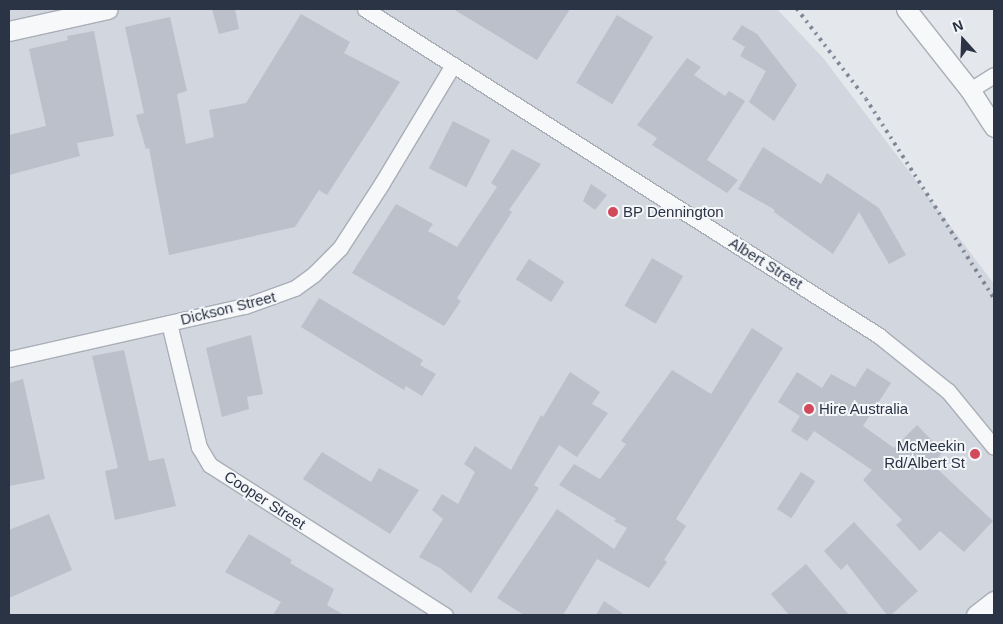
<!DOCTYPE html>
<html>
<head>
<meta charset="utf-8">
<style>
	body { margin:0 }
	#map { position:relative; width:1003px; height:624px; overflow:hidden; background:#e4e7ec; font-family:Helvetica,sans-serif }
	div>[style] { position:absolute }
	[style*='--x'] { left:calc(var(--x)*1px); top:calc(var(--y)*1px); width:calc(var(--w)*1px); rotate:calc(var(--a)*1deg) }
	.built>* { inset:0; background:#d2d6de }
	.building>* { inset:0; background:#bbc0ca; transform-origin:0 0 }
	.roads { filter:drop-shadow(1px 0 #a9aeb7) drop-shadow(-1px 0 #a9aeb7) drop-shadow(0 1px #a9aeb7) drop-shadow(0 -1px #a9aeb7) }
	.minor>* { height:15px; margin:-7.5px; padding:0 7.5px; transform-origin:7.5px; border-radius:7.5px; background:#f7f8fa }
	.tertiary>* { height:19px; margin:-9.5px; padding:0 9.5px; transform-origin:9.5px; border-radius:9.5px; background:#f7f8fa }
	.rail>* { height:4px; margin-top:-2px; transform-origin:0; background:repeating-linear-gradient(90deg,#7d8696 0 2.5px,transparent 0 7.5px) }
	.dots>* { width:14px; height:14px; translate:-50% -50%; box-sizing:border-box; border:2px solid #f4f6f9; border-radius:50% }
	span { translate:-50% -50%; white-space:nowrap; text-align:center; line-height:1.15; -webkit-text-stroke:4px #f4f6f9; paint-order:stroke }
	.poi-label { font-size:15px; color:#2b3445 }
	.left { translate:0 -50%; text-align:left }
	.right { translate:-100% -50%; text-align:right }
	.street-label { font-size:15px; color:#2b3445 }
	.frame { position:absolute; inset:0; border:10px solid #2b3445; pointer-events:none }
	.north { position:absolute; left:938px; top:15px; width:50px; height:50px; -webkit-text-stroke:4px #f4f6f9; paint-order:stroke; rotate:340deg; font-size:14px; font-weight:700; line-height:20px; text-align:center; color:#2b3445 }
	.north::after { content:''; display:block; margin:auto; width:18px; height:22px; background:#2b3445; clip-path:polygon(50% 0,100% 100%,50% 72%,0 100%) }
</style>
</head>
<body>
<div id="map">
	<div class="built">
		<i style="clip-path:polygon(9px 9px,777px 9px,824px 59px,994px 284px,994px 615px,9px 615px)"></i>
	</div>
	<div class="building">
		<i style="clip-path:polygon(212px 9px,235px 9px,239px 29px,219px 34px)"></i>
		<i style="clip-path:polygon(453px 9px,570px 9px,537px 60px)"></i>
		<i style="clip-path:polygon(301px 14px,350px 42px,344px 53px,400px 82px,327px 195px,319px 190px,295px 227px,169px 255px,149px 148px,146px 149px,136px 115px,144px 113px,125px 27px,170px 17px,187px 91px,177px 94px,186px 144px,214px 137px,209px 110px,246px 103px)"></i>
		<i style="left:617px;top:15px;width:42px;height:79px;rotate:31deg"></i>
		<i style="clip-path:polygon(742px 25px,757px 34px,797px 85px,774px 121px,749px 102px,766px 71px,740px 56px,745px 47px,732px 39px)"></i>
		<i style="clip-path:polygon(94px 31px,114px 136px,77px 143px,80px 156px,9px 175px,9px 135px,46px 126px,29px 49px,68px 40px,67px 36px)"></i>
		<i style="clip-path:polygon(687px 58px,701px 67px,694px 75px,725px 96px,729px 91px,745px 101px,707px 160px,738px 180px,727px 193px,652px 145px,657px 138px,637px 125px)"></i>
		<i style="left:453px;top:121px;width:42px;height:53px;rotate:27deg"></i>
		<i style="clip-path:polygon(763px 147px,821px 184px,827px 173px,879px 208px,906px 255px,889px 264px,859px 212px,833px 254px,774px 212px,775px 210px,738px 189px)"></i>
		<i style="clip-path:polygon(512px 149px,541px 164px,509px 210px,512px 212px,457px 298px,461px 301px,444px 326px,352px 273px,396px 204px,433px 224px,428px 231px,457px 247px,497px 187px,491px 183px)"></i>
		<i style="clip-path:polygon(591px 184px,607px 195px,595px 210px,583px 201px)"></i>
		<i style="left:652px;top:258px;width:36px;height:55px;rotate:30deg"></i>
		<i style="left:529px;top:259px;width:42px;height:24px;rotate:33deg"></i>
		<i style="clip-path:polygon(319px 298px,423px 360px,420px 365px,436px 374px,422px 396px,406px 386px,404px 390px,301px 327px)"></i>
		<i style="clip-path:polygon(752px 328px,783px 348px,676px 519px,686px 526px,664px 560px,667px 562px,649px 588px,597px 559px,563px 615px,524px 615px,497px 598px,557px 509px,614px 549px,627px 528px,614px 521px,616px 519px,559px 485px,574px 464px,600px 479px,626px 444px,621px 441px,672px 370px,711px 394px)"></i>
		<i style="clip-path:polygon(251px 335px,263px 394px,247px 397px,249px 409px,222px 417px,206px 348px)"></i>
		<i style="clip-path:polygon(124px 350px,149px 461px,164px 458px,176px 506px,115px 520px,105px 471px,118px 468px,92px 356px)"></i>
		<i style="clip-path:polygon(867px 368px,891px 383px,863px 426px,894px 448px,917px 425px,943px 452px,932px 464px,993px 521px,964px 552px,940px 531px,920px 551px,896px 525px,902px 520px,863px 480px,872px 470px,814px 431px,807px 441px,791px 431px,800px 416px,778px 402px,797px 372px,822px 388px,831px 374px,855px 387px)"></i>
		<i style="clip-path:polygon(570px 372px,600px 392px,592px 404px,608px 413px,577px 457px,559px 445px,534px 485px,539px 488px,471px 593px,440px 568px,419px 557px,443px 519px,432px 510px,442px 494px,458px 504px,475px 472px,464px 464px,475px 446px,511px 470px,541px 415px,543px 417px)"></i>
		<i style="clip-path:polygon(23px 379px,45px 479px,9px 486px,9px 383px)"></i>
		<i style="clip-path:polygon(322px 452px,371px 482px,379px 468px,419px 490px,390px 534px,303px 479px)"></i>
		<i style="left:801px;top:472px;width:17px;height:44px;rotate:33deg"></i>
		<i style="clip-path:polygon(49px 514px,72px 570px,9px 598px,9px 530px)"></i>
		<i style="clip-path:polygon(854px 522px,918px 591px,891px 615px,887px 615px,847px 564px,841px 570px,824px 551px)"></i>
		<i style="clip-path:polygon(249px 534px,292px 560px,290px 563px,334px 589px,327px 605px,344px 615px,273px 615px,281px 602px,225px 572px)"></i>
		<i style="clip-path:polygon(806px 564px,849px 615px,789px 615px,771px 594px)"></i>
		<i style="clip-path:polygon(604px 601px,625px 615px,596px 615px)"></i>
	</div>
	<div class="roads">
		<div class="minor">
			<i style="--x:365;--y:9;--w:608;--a:32.44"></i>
			<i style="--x:878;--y:335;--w:90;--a:38.7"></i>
			<i style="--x:948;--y:391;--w:72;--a:50.6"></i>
			<i style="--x:970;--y:90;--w:28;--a:-32"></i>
			<i style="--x:169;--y:323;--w:128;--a:76.4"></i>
			<i style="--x:199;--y:447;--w:21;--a:59"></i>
			<i style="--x:210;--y:465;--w:279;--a:32.6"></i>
			<i style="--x:9;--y:359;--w:242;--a:-12.7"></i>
			<i style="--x:245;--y:306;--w:53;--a:-19.8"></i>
			<i style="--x:295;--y:288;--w:24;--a:-36"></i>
			<i style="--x:314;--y:274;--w:37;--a:-45"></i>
			<i style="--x:340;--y:248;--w:77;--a:-57.1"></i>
			<i style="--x:382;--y:183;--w:138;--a:-59"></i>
		</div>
		<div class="tertiary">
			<i style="--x:906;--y:9;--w:103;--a:51.7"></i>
			<i style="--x:970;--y:90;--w:44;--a:57"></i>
			<i style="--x:9;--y:31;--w:101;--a:-12.5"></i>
			<i style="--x:976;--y:615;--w:23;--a:-38"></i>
		</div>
	</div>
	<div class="rail">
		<i style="--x:797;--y:9;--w:113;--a:52.5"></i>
		<i style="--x:866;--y:99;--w:237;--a:57.3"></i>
	</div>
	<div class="dots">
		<i style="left:613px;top:212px;background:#d1495b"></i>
		<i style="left:809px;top:409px;background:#d1495b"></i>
		<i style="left:975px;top:454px;background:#d1495b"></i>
	</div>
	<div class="poi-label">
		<span class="left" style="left:623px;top:212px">BP Dennington</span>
		<span class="left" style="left:819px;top:409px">Hire Australia</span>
		<span class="right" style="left:965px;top:454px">McMeekin<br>Rd/Albert St</span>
	</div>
	<div class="street-label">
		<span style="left:766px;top:263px;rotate:32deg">Albert Street</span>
		<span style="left:228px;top:308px;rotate:-14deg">Dickson Street</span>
		<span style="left:265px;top:500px;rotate:33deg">Cooper Street</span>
	</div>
	<div class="frame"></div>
	<div class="north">N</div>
</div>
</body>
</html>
